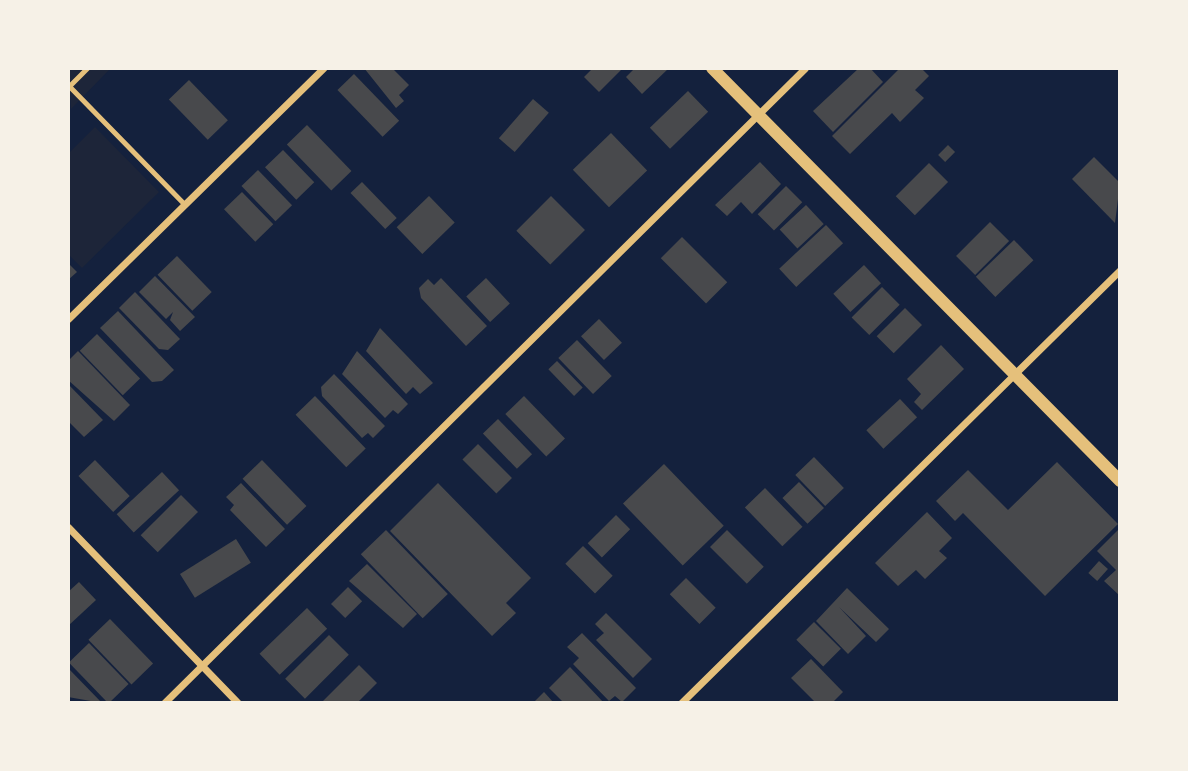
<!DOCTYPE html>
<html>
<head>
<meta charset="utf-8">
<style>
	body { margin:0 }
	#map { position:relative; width:1188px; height:771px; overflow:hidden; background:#14213d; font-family:"Alegreya Sans",sans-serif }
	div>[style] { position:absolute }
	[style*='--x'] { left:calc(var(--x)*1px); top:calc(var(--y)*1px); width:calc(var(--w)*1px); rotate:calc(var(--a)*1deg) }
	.green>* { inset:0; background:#1d2539 }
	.building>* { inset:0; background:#48494c; transform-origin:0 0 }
	.service>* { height:5px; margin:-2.5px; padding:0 2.5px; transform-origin:2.5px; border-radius:2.5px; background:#e5c07b }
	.minor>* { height:7px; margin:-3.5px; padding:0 3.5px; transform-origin:3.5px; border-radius:3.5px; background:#e5c07b }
	.tertiary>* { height:12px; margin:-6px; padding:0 6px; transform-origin:6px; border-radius:6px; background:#e5c07b }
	span { translate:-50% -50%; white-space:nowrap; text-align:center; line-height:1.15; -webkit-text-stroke:7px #f6f1e7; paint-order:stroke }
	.frame { position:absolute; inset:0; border:70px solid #f6f1e7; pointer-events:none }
</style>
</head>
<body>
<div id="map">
	<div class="green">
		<i style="clip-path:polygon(68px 68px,111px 68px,71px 109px)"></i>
		<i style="clip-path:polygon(95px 127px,159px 192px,82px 268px,68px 254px,68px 154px)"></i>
	</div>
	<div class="building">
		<i style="clip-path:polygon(364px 68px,392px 68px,409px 85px,399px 95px,404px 101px,396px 108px)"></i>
		<i style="clip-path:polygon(593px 68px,623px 68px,599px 92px,584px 77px)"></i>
		<i style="clip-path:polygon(635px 68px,669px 68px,642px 94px,626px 77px)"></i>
		<i style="clip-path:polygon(859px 68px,870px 68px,883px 82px,833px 132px,813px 111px)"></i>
		<i style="clip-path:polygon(900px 68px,921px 68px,929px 76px,915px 90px,924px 98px,900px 122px,892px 113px,850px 154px,832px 136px)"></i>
		<i style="left:354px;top:74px;width:65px;height:23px;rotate:46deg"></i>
		<i style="left:189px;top:80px;width:56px;height:28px;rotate:46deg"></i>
		<i style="left:688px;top:91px;width:29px;height:53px;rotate:46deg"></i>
		<i style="left:533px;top:99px;width:21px;height:52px;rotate:41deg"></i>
		<i style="left:307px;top:125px;width:64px;height:28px;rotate:46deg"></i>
		<i style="left:611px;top:133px;width:52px;height:53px;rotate:46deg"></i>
		<i style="left:948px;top:145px;width:10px;height:14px;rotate:45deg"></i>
		<i style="left:283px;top:150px;width:45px;height:25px;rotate:46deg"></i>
		<i style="clip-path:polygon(1094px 157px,1120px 183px,1115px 223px,1072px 179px)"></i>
		<i style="clip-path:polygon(760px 162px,781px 184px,752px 214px,741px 202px,727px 216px,715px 205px)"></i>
		<i style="left:929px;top:163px;width:27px;height:47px;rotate:45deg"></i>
		<i style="left:258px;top:170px;width:49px;height:23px;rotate:46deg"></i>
		<i style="left:362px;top:182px;width:50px;height:16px;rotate:46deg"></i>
		<i style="left:786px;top:186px;width:23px;height:40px;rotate:45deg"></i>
		<i style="left:242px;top:192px;width:45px;height:25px;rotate:46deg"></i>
		<i style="left:429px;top:196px;width:37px;height:45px;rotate:46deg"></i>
		<i style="left:551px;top:196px;width:48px;height:49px;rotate:45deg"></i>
		<i style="left:806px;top:205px;width:26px;height:36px;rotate:47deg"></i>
		<i style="left:990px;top:222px;width:27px;height:48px;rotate:45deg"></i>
		<i style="left:826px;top:225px;width:25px;height:64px;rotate:47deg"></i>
		<i style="left:682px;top:237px;width:64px;height:30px;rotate:45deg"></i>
		<i style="left:1014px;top:240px;width:28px;height:53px;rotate:46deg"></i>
		<i style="left:177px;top:256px;width:50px;height:27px;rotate:46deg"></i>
		<i style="clip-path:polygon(68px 263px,77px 272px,68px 280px)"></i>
		<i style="left:864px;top:265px;width:25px;height:42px;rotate:47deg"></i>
		<i style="clip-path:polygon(155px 276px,195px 317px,180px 331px,170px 320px,173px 312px,166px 319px,139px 292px)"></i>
		<i style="clip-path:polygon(441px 278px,487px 326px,466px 346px,421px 298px,419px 288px,428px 279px,434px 285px)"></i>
		<i style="left:486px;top:278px;width:35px;height:27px;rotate:47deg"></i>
		<i style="left:882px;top:287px;width:25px;height:43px;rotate:45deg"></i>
		<i style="clip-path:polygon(135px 292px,180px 339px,168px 350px,159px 349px,119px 308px)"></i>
		<i style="left:905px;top:308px;width:24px;height:40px;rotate:45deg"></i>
		<i style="clip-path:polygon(118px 311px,174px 370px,162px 381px,152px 382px,100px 328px)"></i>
		<i style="left:599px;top:319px;width:33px;height:25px;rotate:46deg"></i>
		<i style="clip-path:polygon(380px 328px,433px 383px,420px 394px,413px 387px,406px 394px,366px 351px)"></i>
		<i style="left:97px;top:334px;width:62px;height:24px;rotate:46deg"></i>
		<i style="left:577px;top:340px;width:50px;height:26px;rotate:46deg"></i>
		<i style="clip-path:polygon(941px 345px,964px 369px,922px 410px,914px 402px,921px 394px,907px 379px)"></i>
		<i style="clip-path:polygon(78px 351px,130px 405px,114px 421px,68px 380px,68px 361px)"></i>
		<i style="clip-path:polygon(357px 351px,408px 404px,398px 414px,393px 410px,385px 418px,342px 374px)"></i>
		<i style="left:557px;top:361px;width:37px;height:12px;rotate:46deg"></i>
		<i style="clip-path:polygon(334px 374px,385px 426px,373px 438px,368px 433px,362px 438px,322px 396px,321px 387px)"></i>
		<i style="clip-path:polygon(68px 384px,103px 420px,84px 437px,68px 421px)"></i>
		<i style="left:315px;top:396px;width:73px;height:27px;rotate:46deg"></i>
		<i style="left:524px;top:396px;width:59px;height:26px;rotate:46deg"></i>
		<i style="left:900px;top:399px;width:25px;height:46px;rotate:47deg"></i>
		<i style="left:498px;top:419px;width:49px;height:21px;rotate:46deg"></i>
		<i style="left:478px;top:444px;width:48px;height:22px;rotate:45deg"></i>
		<i style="left:814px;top:457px;width:43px;height:26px;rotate:46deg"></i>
		<i style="left:95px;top:460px;width:50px;height:23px;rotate:46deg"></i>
		<i style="left:262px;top:460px;width:64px;height:27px;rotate:46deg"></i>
		<i style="clip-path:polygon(1057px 462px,1118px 524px,1045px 596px,963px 513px,955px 521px,936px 501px,968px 470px,1008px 510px)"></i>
		<i style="left:664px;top:464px;width:86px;height:57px;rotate:46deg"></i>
		<i style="left:162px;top:472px;width:25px;height:62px;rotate:47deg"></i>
		<i style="left:799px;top:482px;width:36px;height:23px;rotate:46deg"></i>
		<i style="clip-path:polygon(241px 483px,285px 529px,266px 547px,230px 510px,234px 505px,226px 497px)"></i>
		<i style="clip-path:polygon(438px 483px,531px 578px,506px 603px,516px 613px,492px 636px,390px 531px)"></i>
		<i style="left:765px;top:488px;width:54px;height:28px;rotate:46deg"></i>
		<i style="left:181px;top:495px;width:24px;height:57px;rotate:45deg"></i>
		<i style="clip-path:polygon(927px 512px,952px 538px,939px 551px,947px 558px,925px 579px,916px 570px,898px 586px,875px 563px)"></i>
		<i style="left:616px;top:515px;width:20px;height:40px;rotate:45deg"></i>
		<i style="clip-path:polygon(1120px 528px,1120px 596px,1104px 581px,1116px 570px,1097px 551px)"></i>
		<i style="left:386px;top:530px;width:89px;height:35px;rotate:46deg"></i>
		<i style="left:727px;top:530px;width:52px;height:24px;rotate:45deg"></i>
		<i style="left:236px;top:539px;width:28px;height:66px;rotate:58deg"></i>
		<i style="left:583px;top:546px;width:42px;height:25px;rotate:45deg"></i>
		<i style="left:1099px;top:561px;width:12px;height:16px;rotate:42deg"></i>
		<i style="clip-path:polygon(367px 564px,417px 614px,403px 628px,349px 581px)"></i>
		<i style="left:686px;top:578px;width:42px;height:23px;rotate:45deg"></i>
		<i style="clip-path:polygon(79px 582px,96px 600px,68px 626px,68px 592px)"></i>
		<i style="left:348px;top:587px;width:20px;height:24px;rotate:45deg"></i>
		<i style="clip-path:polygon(847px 588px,889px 629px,876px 642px,839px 607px,866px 636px,848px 654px,816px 621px)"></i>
		<i style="left:307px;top:608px;width:29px;height:66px;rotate:46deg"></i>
		<i style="clip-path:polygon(606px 613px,652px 659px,633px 678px,596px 640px,604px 633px,595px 624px)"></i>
		<i style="left:110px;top:619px;width:62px;height:30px;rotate:46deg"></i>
		<i style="left:814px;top:622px;width:38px;height:25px;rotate:45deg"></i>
		<i style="clip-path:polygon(582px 633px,636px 688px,622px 702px,615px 696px,609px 701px,573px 664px,579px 658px,567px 647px)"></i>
		<i style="left:329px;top:635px;width:28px;height:62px;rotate:45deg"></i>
		<i style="left:89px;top:643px;width:57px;height:28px;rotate:46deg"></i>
		<i style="clip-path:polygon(811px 659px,843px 692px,832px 703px,816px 703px,791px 678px)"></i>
		<i style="clip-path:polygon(359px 665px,377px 683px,357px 703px,321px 703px)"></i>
		<i style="clip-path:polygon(570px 667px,604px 703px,564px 703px,549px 688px)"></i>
		<i style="clip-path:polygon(68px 668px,102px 703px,68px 697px)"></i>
		<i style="clip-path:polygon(544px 692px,554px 703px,533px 703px)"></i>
	</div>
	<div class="service">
		<i style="--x:87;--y:68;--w:25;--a:135"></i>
		<i style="--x:69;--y:86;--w:166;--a:45.7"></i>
	</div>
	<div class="minor">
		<i style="--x:68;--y:319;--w:358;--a:-44.5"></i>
		<i style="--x:68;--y:527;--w:245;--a:46"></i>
		<i style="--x:164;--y:703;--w:902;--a:-44.73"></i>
		<i style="--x:681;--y:703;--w:617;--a:-44.61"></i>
	</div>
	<div class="tertiary">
		<i style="--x:712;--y:68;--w:581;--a:45.35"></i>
	</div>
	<div class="frame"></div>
</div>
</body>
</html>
